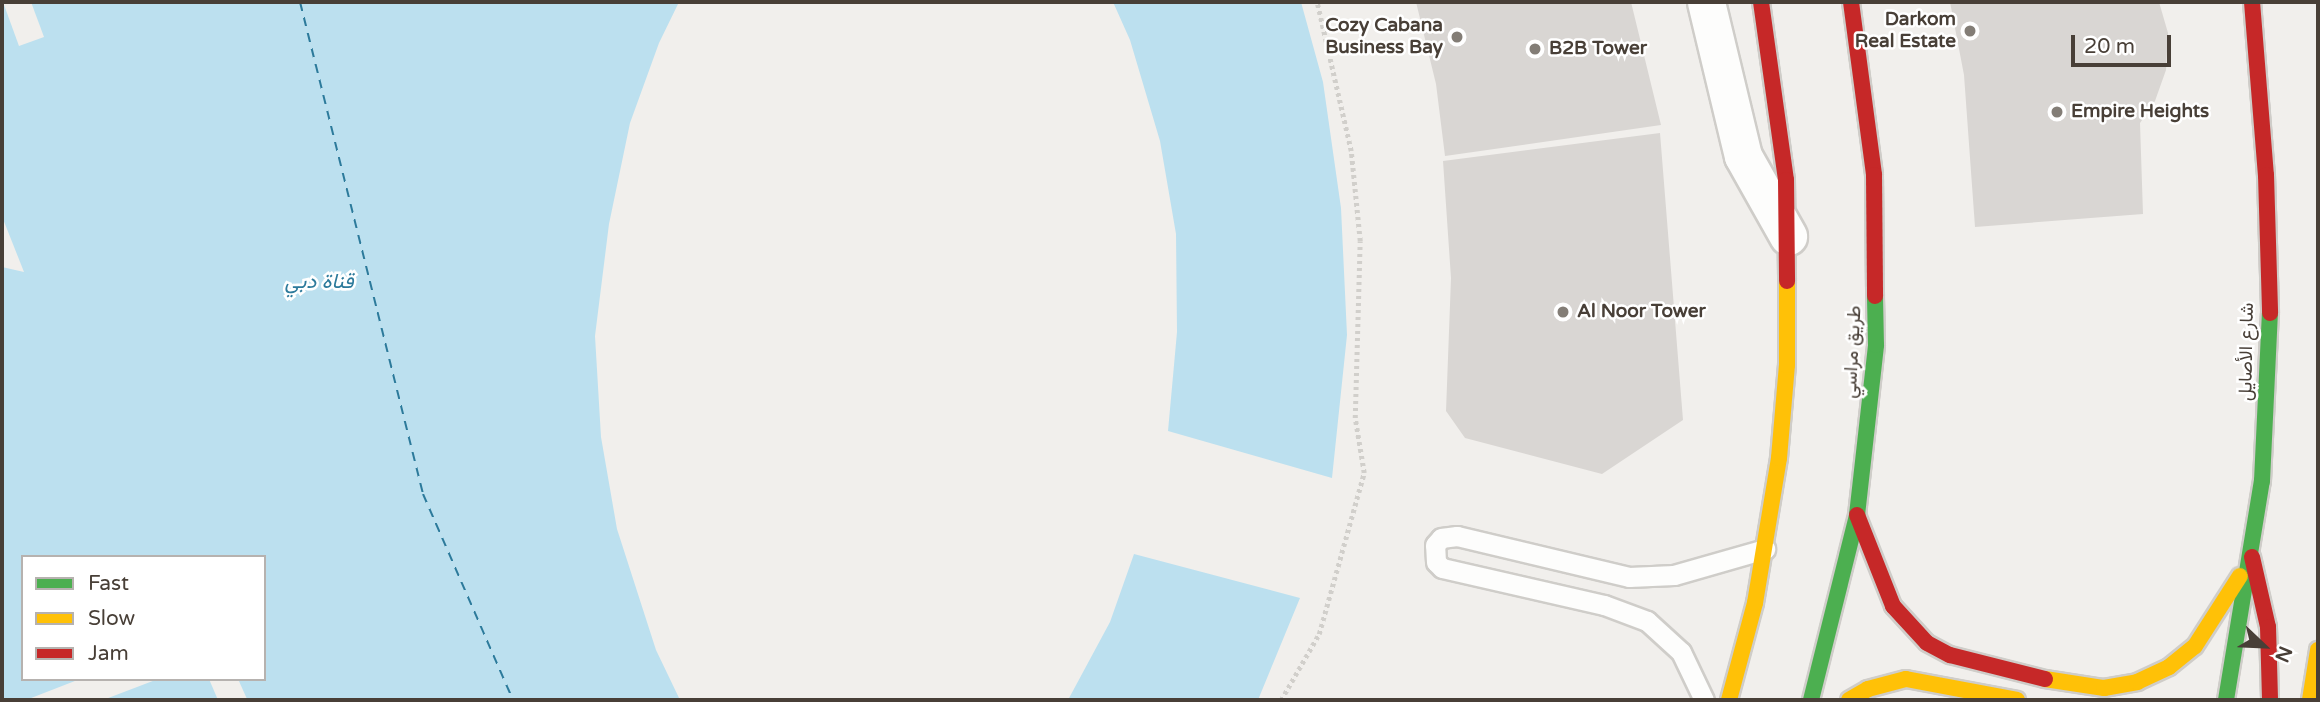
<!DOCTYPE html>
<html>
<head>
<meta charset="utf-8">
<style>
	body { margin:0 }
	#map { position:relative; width:2320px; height:702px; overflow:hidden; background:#f1efec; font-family:"Varela Round",Vazirmatn,sans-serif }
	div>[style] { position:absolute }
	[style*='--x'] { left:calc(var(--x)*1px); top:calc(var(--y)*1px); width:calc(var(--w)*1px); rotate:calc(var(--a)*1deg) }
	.water>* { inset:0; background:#bce0ef }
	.pier>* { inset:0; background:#f1efec }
	.ferry>* { height:2px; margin-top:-1px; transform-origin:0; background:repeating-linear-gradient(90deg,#2c7a9b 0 9px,transparent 0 16px) }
	.building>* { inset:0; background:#d9d6d3 }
	.path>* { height:4.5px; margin-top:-2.25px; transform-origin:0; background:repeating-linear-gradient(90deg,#d1cfcb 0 3.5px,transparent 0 7px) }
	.roads { filter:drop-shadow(2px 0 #cfcdc9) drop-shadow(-2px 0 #cfcdc9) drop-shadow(0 2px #cfcdc9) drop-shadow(0 -2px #cfcdc9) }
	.lane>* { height:19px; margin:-9.5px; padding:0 9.5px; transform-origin:9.5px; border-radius:9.5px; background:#fdfdfc }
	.street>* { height:37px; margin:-18.5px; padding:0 18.5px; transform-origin:18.5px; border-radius:18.5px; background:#fdfdfc }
	.fast>* { height:16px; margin:-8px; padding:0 8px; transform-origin:8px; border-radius:8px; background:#4caf50 }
	.slow>* { height:16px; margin:-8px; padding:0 8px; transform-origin:8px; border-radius:8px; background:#ffc107 }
	.jam>* { height:16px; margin:-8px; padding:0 8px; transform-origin:8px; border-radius:8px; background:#c62828 }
	.dots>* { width:19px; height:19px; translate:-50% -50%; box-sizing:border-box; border:4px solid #fff; border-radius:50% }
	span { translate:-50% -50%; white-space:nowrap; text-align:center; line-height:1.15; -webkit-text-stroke:5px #fff; paint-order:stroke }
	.poi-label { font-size:19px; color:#483f37; font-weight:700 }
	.right { translate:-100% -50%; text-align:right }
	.left { translate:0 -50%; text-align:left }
	.street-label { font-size:19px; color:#483f37 }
	.water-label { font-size:21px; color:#2c7a9b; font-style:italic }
	.frame { position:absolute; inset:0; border:4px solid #483f37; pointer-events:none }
	.legend { position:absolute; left:21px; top:555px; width:245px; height:126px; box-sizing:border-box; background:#fff; border:2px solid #b6b2af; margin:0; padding:9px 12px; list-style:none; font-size:21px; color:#483f37 }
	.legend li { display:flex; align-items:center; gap:14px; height:35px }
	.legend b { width:35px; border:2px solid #b6b2af }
	.north { position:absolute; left:2229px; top:611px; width:70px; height:70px; -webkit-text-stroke:5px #fff; paint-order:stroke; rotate:113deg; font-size:19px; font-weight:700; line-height:28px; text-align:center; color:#483f37 }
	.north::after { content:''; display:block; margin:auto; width:24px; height:32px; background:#483f37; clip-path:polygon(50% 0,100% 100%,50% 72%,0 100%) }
	.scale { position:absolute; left:2071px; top:35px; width:100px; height:32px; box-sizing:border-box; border:4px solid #483f37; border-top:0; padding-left:9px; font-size:21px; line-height:24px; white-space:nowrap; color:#483f37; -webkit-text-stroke:5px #fff; paint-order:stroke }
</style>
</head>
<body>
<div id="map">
	<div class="water">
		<i style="clip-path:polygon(evenodd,2px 2px,679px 2px,659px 43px,630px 123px,609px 224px,595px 336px,601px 437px,617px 529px,656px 650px,680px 700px,2px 700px,2px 2px,23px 557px,264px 557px,264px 679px,23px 679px,23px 557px)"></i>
		<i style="clip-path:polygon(1113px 2px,1301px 2px,1323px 82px,1341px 208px,1347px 335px,1332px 478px,1168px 431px,1177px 332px,1176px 234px,1160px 141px,1130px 40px)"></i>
		<i style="clip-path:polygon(1134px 554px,1300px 598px,1258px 700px,1068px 700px,1110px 622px)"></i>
	</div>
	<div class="pier">
		<i style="clip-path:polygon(3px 2px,31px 2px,44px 37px,19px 46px)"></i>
		<i style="clip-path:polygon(2px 219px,3px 219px,24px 272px,2px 267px)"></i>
		<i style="clip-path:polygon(80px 679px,158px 679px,103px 700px,26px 700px)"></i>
		<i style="clip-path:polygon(209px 679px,238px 679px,247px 699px,218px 700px)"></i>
	</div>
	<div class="ferry">
		<i style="--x:300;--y:2;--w:507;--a:75.96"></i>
		<i style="--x:423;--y:494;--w:225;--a:66.4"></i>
	</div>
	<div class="building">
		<i style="clip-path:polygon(1416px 2px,1631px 2px,1661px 125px,1445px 156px,1436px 84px)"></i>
		<i style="clip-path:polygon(1950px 2px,2159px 2px,2168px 33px,2166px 70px,2155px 101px,2140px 123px,2143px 214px,1975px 227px,1964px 75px)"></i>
		<i style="clip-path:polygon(1660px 133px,1683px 420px,1602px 474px,1465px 438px,1446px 411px,1451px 278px,1443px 161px)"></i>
	</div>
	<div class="path">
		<i style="--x:1281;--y:700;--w:76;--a:-60.1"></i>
		<i style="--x:1319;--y:634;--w:167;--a:-74.4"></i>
		<i style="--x:1364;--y:473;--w:56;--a:-99.3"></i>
		<i style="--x:1355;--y:418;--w:177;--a:-88.4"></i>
		<i style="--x:1360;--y:241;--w:90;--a:-95.7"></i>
		<i style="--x:1351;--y:151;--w:153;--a:-102.9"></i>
	</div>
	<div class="roads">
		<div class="lane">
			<i style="--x:1704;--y:700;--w:53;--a:-115.6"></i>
			<i style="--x:1681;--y:652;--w:46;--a:-137.6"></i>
			<i style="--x:1647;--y:621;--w:46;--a:-159.6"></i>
			<i style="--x:1604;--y:605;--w:166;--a:-167.1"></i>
			<i style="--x:1442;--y:568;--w:8;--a:-135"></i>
			<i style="--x:1436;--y:562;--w:17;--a:-93"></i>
			<i style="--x:1435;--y:545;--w:9;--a:-49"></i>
			<i style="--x:1441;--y:538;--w:16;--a:-7"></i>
			<i style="--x:1457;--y:536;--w:177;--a:13.4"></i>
			<i style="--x:1629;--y:577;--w:45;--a:-2.5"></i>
			<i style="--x:1674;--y:575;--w:95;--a:-15.9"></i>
		</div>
		<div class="street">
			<i style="--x:1706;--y:2;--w:158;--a:76.5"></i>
			<i style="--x:1743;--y:156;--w:92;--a:60.6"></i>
		</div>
		<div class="fast">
			<i style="--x:1811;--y:700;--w:191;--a:-76"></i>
			<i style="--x:1857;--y:515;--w:171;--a:-83.6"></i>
			<i style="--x:1876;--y:345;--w:49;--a:-91.2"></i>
			<i style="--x:2226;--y:700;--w:222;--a:-80.7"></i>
			<i style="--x:2262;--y:481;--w:168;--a:-87.3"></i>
		</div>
		<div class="slow">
			<i style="--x:2045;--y:679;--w:60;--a:8.7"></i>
			<i style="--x:2104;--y:688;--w:34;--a:-10"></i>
			<i style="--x:2137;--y:682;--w:35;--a:-25"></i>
			<i style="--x:2169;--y:667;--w:33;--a:-39"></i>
			<i style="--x:2195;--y:646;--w:83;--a:-57.3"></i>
			<i style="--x:1729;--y:700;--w:100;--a:-75"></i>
			<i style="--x:1755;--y:603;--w:147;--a:-80.6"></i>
			<i style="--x:1779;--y:458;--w:93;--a:-85.1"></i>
			<i style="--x:1787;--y:365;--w:84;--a:-90"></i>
			<i style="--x:1849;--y:700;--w:22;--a:-30"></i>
			<i style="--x:1868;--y:689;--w:39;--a:-15"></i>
			<i style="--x:1906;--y:679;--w:113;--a:10.7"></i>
			<i style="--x:2310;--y:700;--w:51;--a:-80.9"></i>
		</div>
		<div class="jam">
			<i style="--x:1761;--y:2;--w:180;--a:82"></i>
			<i style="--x:1786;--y:180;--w:101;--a:89.4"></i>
			<i style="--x:1851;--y:2;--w:175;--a:82.4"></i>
			<i style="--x:1874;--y:175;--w:121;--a:89.5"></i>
			<i style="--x:2252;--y:2;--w:174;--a:85.4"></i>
			<i style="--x:2266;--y:175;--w:138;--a:88.3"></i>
			<i style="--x:1857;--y:515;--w:98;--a:68.4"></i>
			<i style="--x:1893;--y:606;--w:50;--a:47.4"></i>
			<i style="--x:1927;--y:643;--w:26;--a:28"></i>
			<i style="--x:1950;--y:655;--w:98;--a:14.2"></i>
			<i style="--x:2252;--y:557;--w:72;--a:77.1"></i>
			<i style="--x:2268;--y:627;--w:73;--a:88.4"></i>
		</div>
	</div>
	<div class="dots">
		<i style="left:1970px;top:31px;background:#837d76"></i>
		<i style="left:1457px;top:37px;background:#837d76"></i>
		<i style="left:1535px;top:49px;background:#837d76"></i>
		<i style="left:2057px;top:112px;background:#837d76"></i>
		<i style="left:1563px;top:312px;background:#837d76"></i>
	</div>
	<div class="poi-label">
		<span class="right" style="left:1956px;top:31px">Darkom<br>Real Estate</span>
		<span class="right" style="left:1443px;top:37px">Cozy Cabana<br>Business Bay</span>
		<span class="left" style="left:1549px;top:49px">B2B Tower</span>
		<span class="left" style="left:2071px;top:112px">Empire Heights</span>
		<span class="left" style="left:1577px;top:312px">Al Noor Tower</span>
	</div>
	<div class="street-label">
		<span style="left:1853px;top:352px;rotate:-87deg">طريق مراسي</span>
		<span style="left:2247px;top:352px;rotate:-89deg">شارع الأصايل</span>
	</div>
	<div class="water-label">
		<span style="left:319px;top:282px">قناة دبي</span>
	</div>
	<div class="frame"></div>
	<ul class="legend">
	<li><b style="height:9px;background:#4caf50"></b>Fast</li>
	<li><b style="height:9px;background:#ffc107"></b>Slow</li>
	<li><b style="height:9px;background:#c62828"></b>Jam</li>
	</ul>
	<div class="north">N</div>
	<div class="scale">20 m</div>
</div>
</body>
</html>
